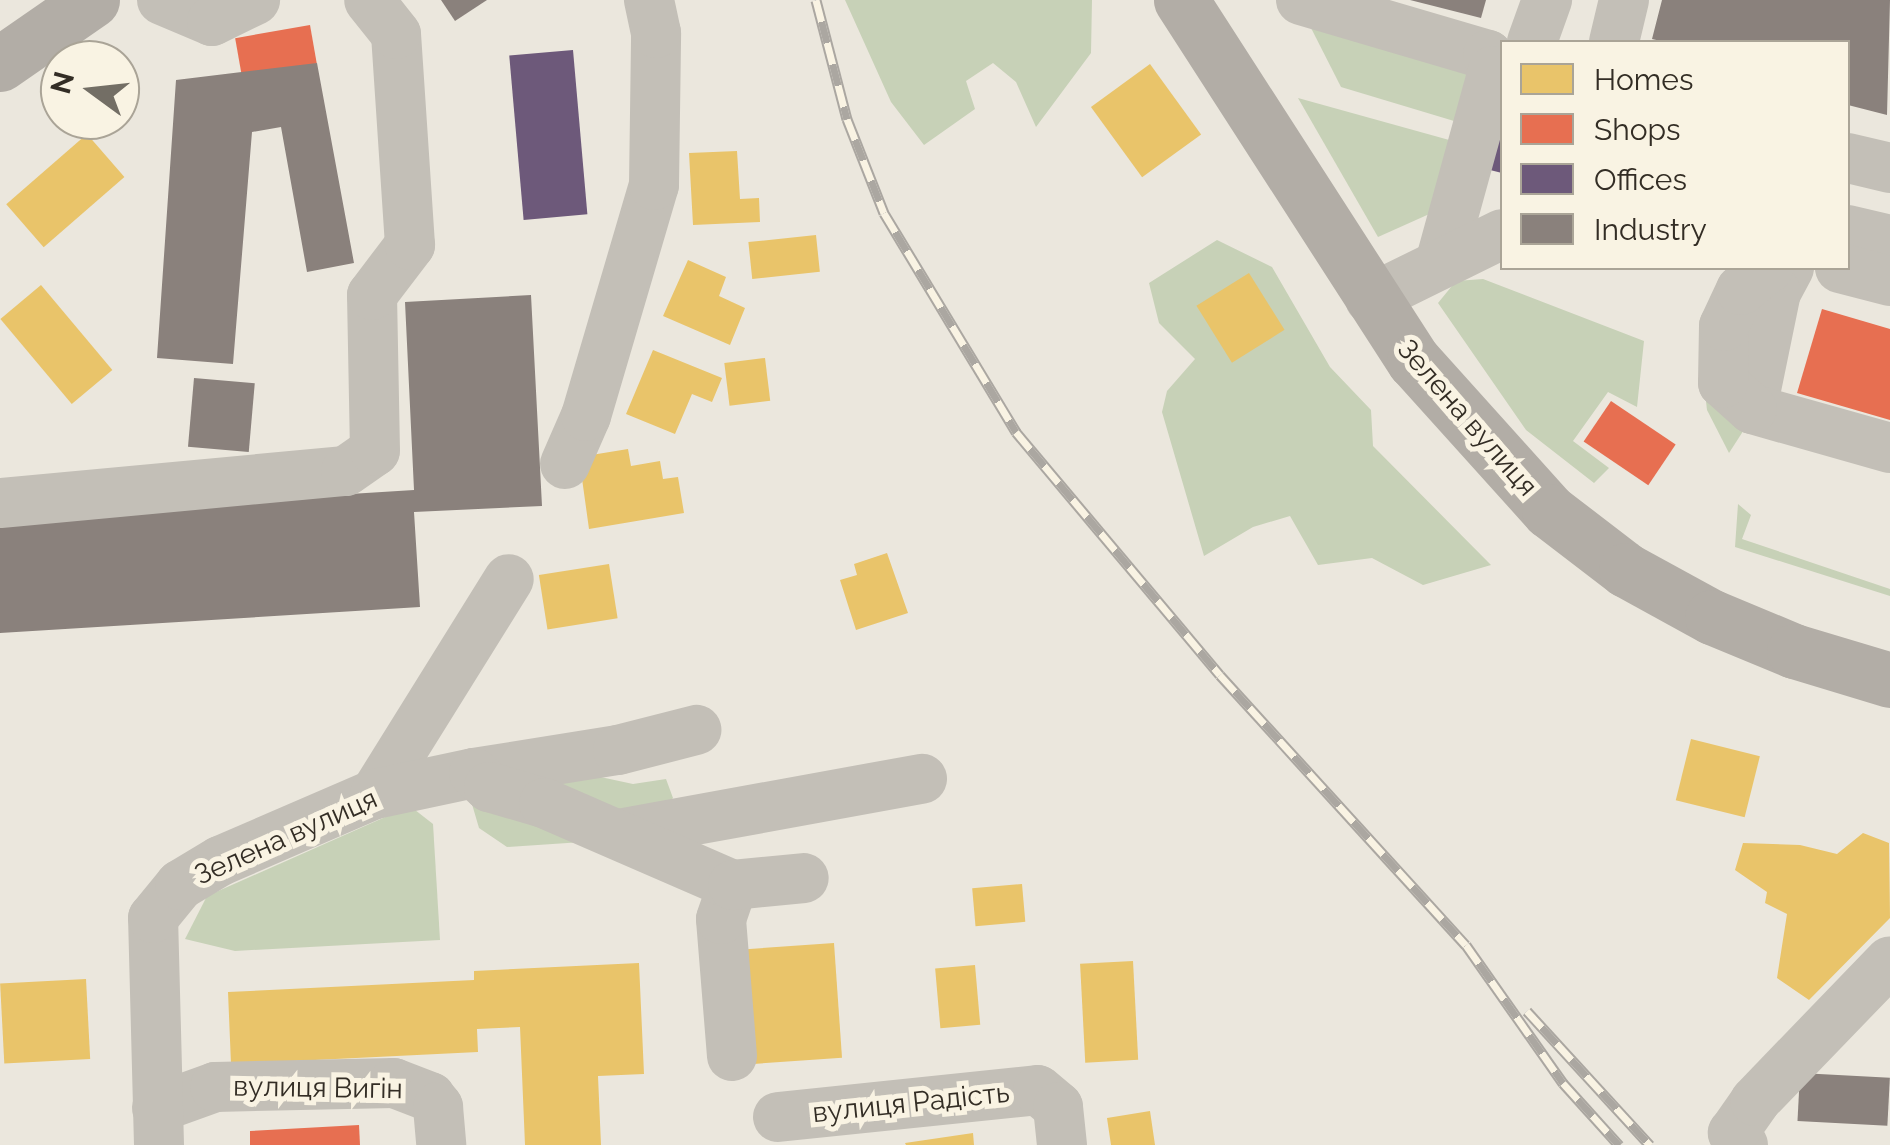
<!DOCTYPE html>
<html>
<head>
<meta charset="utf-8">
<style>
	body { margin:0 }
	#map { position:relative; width:1890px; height:1145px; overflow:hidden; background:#ebe7dd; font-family:Raleway,sans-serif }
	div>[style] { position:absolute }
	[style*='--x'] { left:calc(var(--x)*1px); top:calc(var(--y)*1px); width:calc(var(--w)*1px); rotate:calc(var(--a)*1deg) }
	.green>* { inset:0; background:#c7d1b7 }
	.homes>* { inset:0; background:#e9c46a; transform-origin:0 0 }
	.shops>* { inset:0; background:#e76f51; transform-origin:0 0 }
	.offices>* { inset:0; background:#6d597a; transform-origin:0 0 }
	.industry>* { inset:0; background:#8a817c; transform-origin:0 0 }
	.minor>* { height:50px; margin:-25px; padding:0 25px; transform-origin:25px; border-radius:25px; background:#c3bfb7 }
	.major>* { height:55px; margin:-27.5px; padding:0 27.5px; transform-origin:27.5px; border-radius:27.5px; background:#b2ada6 }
	.rail>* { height:11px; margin-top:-5.5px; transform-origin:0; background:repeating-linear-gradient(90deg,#f9f3e3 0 22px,#aba7a1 0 44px); box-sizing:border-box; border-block:2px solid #aba7a1 }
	span { translate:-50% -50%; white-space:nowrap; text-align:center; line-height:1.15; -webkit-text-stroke:10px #f9f3e3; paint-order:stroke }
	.street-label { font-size:28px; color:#332d25 }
	.legend { position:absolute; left:1500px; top:40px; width:350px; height:230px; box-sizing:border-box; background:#f9f3e3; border:2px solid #aaa497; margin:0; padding:12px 18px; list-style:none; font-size:30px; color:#332d25 }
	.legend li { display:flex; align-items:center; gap:20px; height:50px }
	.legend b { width:50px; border:2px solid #aaa497 }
	.north { position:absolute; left:40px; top:40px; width:100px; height:100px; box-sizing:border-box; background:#f9f3e3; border:2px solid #aaa497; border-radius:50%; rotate:285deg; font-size:28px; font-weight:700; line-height:40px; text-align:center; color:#332d25 }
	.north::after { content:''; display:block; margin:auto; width:35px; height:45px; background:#736e65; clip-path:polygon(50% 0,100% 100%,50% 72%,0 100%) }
</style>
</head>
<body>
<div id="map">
	<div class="green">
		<i style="clip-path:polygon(845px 0,1092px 0,1091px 53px,1036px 127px,1016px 82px,993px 63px,966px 81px,975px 109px,924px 145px,891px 102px)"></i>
		<i style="clip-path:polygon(1310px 26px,1469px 71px,1464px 124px,1341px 87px)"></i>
		<i style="clip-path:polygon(1298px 98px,1460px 143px,1445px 207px,1378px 237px)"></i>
		<i style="clip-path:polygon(1217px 240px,1272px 267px,1330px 367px,1371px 410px,1373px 446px,1491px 565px,1423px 585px,1372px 558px,1318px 565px,1290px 516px,1253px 527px,1204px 556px,1162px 412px,1167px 391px,1195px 359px,1159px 323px,1149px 283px)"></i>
		<i style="clip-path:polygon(1727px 268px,1744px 268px,1749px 422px,1729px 453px,1707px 410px,1704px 384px)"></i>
		<i style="clip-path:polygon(1483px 279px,1644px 341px,1637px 407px,1608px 392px,1573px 441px,1609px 468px,1594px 483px,1526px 430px,1438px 303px,1456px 281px)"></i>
		<i style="clip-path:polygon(1738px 504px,1751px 515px,1742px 539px,1890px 589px,1890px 596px,1735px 547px)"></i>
		<i style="clip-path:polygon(582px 773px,633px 784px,666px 779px,673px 798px,648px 825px,612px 840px,507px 847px,479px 828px,469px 794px)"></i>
		<i style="clip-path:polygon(410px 806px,433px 824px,440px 940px,235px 951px,185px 939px,207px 896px)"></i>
	</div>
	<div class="homes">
		<i style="left:1150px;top:64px;width:87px;height:73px;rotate:54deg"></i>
		<i style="left:87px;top:134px;width:57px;height:107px;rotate:49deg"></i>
		<i style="clip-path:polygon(737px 151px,740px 199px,759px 198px,760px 222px,693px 225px,689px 153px)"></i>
		<i style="left:816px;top:235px;width:37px;height:68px;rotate:84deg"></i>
		<i style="clip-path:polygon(688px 260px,726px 277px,719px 296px,745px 308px,730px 345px,663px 316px)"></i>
		<i style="left:1249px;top:273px;width:67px;height:62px;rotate:58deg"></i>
		<i style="left:41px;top:285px;width:111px;height:53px;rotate:50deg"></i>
		<i style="clip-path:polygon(653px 350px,722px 378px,712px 402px,692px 394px,675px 434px,626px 414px)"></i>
		<i style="left:765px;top:358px;width:43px;height:41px;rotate:83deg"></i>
		<i style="clip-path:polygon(628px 449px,631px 466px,660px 461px,663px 479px,678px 477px,684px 513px,589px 529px,579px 457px)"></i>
		<i style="clip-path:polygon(887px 553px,908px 613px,856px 630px,840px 580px,857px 575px,854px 564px)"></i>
		<i style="left:609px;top:564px;width:55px;height:71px;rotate:81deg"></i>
		<i style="left:1691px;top:739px;width:71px;height:63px;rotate:14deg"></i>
		<i style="clip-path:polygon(1863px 833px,1889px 843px,1890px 918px,1809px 1000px,1777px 978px,1787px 914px,1765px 903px,1767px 892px,1735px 870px,1743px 843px,1800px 845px,1837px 854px)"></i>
		<i style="left:1022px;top:884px;width:38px;height:50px;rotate:85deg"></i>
		<i style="left:834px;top:943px;width:115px;height:99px;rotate:86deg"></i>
		<i style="left:1133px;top:961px;width:99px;height:53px;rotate:87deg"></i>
		<i style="clip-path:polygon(639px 963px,644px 1074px,598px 1076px,601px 1145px,525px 1145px,520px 1027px,477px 1029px,478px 1052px,231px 1064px,228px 992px,474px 980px,474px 971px)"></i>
		<i style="left:975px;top:965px;width:60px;height:40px;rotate:85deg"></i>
		<i style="left:86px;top:979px;width:80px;height:86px;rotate:87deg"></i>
		<i style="clip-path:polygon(1150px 1111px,1155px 1145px,1111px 1145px,1107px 1118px)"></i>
		<i style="clip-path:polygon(973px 1133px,974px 1145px,906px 1145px,905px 1143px)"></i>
	</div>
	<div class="shops">
		<i style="left:310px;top:25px;width:39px;height:76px;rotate:80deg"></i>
		<i style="clip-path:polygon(1822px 309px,1890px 329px,1890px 420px,1797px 393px)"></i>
		<i style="left:1611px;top:401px;width:78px;height:49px;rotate:34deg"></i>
		<i style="clip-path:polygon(359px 1125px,360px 1145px,250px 1145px,250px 1131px)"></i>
	</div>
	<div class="offices">
		<i style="left:573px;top:50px;width:165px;height:64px;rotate:85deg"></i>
		<i style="clip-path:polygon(1502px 109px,1502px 173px,1482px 168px)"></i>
	</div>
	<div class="industry">
		<i style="clip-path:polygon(441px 0,487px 0,455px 21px)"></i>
		<i style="clip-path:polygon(1410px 0,1486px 0,1481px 18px)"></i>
		<i style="clip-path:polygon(1662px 0,1890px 0,1887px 115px,1848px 105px,1848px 42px,1665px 42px,1652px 39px)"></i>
		<i style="clip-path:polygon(317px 63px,354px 263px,307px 272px,281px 127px,252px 132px,233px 364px,157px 358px,176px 80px)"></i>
		<i style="clip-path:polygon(531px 295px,542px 506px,414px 512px,420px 607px,0 633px,0 516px,414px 490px,405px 302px)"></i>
		<i style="left:194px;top:378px;width:61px;height:69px;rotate:5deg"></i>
		<i style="left:1800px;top:1073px;width:90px;height:48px;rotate:3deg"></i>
	</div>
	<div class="minor">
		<i style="--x:162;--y:0;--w:54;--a:22.8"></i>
		<i style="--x:212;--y:21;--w:48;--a:-26"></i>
		<i style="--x:1301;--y:0;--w:195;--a:16.4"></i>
		<i style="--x:1488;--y:55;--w:17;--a:73"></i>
		<i style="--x:1493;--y:71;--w:200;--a:105.4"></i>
		<i style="--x:1532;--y:42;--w:45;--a:-70.3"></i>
		<i style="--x:1614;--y:42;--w:43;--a:-76.6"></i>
		<i style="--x:1848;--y:158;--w:43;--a:13.4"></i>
		<i style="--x:1848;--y:230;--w:43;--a:13.4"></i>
		<i style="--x:1789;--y:268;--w:27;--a:118"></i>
		<i style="--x:1776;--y:292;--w:119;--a:101.6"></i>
		<i style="--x:1752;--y:409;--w:143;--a:15.8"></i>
		<i style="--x:1840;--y:268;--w:52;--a:14.6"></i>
		<i style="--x:1370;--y:299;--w:147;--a:-26.2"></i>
		<i style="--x:1752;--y:409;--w:39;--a:-138"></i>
		<i style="--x:1723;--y:383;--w:57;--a:-89"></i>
		<i style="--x:1724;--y:326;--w:40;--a:-65"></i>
		<i style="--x:1741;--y:290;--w:35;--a:-39"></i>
		<i style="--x:565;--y:464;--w:52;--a:-66.4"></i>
		<i style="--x:586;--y:416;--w:241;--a:-73.6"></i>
		<i style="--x:654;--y:185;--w:152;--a:-89.2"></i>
		<i style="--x:656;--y:33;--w:34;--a:-102"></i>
		<i style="--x:0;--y:503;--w:347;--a:-5.3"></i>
		<i style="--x:346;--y:471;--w:35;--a:-35"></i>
		<i style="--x:375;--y:451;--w:156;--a:-91.1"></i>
		<i style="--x:372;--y:295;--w:63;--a:-52.8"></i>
		<i style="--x:410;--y:245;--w:211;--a:-93.8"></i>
		<i style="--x:396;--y:34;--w:43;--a:-128.5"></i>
		<i style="--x:474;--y:773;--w:146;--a:-9.1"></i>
		<i style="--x:618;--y:750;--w:81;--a:-14.4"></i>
		<i style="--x:375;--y:794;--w:253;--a:-58.1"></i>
		<i style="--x:618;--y:834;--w:309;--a:-10.3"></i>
		<i style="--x:732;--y:1056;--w:137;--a:-94.6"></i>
		<i style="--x:721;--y:919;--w:36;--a:-71"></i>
		<i style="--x:157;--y:1108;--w:62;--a:-19.9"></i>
		<i style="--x:215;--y:1087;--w:179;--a:-1.3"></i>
		<i style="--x:394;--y:1083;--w:39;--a:21"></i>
		<i style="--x:430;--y:1097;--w:13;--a:51"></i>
		<i style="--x:438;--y:1107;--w:38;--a:85"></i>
		<i style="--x:778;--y:1117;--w:261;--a:-5.9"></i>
		<i style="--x:1038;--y:1090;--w:26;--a:40"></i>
		<i style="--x:1058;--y:1107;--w:38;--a:84"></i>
		<i style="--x:159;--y:1145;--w:227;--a:-91.5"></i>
		<i style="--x:153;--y:918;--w:43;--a:-50.7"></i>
		<i style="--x:180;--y:885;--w:47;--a:-31"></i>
		<i style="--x:220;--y:861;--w:169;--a:-23.4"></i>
		<i style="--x:375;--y:794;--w:101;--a:-12"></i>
		<i style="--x:474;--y:773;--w:21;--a:43"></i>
		<i style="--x:489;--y:787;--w:57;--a:16.2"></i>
		<i style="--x:544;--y:803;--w:206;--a:23.5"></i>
		<i style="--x:733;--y:885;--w:71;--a:-5.6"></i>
		<i style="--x:1743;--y:1145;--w:16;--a:-130"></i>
		<i style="--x:1733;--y:1133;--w:39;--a:-55"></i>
		<i style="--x:1755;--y:1101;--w:194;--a:-46"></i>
	</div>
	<div class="major">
		<i style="--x:1181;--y:0;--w:430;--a:57.2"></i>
		<i style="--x:1414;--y:361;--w:202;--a:48"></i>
		<i style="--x:1549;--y:511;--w:97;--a:37.5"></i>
		<i style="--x:1626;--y:570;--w:98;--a:28.7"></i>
		<i style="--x:1712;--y:617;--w:89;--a:22.5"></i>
		<i style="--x:1794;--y:651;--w:100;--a:16.8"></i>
		<i style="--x:0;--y:64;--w:112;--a:-34.8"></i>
	</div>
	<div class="rail">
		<i style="--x:816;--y:0;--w:123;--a:75.4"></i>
		<i style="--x:847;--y:119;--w:101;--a:68.5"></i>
		<i style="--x:884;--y:213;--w:256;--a:58.9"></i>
		<i style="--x:1016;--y:432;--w:317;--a:50"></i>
		<i style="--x:1220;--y:675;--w:365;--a:47.7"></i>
		<i style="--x:1466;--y:945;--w:169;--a:54.9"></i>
		<i style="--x:1563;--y:1083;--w:84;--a:47.9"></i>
		<i style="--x:1527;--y:1011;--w:182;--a:47.5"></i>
	</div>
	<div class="street-label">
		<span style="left:1467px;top:418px;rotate:49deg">Зелена вулиця</span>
		<span style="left:286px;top:837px;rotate:-24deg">Зелена вулиця</span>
		<span style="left:318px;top:1088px;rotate:1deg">вулиця Вигін</span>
		<span style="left:911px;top:1103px;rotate:-6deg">вулиця Радість</span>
	</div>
	<ul class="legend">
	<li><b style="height:28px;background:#e9c46a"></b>Homes</li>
	<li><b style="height:28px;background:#e76f51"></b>Shops</li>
	<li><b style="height:28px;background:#6d597a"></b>Offices</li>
	<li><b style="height:28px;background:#8a817c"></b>Industry</li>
	</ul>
	<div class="north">N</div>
</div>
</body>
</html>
